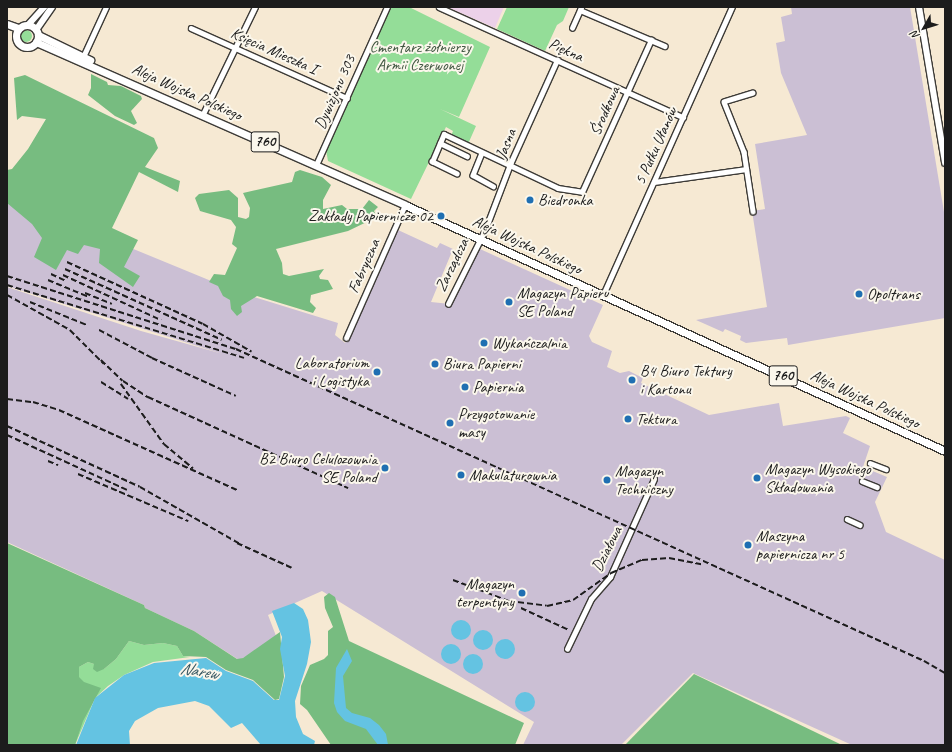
<!DOCTYPE html>
<html>
<head>
<meta charset="utf-8">
<style>
	body { margin:0 }
	#map { position:relative; width:952px; height:752px; overflow:hidden; background:#f6e9d3; font-family:Caveat,sans-serif }
	div>[style] { position:absolute }
	[style*='--x'] { left:calc(var(--x)*1px); top:calc(var(--y)*1px); width:calc(var(--w)*1px); rotate:calc(var(--a)*1deg) }
	.built>* { inset:0; background:#ecd1e9 }
	.industrial>* { inset:0; background:#cbbfd4 }
	.green>* { inset:0; background:#94dd98 }
	.round { border-radius:50% }
	.forest>* { inset:0; background:#77bc80 }
	.water>* { inset:0; background:#64c3e2 }
	.roads { filter:drop-shadow(1px 0 #3d3b37) drop-shadow(-1px 0 #3d3b37) drop-shadow(0 1px #3d3b37) drop-shadow(0 -1px #3d3b37) }
	.street>* { height:4.5px; margin:-2.25px; padding:0 2.25px; transform-origin:2.25px; border-radius:2.25px; background:#fff }
	.secondary>* { height:6px; margin:-3px; padding:0 3px; transform-origin:3px; border-radius:3px; background:#fff }
	.primary>* { height:7px; margin:-3.5px; padding:0 3.5px; transform-origin:3.5px; border-radius:3.5px; background:#fff }
	.primary>.ring { margin:-3.5px; padding:0; box-sizing:content-box; background:none; border:7px solid #fff; border-radius:50% }
	.rail>* { height:1.5px; margin-top:-0.75px; transform-origin:0; background:repeating-linear-gradient(90deg,#1c1c1c 0 6px,transparent 0 9px) }
	.dots>* { width:11px; height:11px; translate:-50% -50%; box-sizing:border-box; border:2px solid #fbf7ec; border-radius:50% }
	span { translate:-50% -50%; white-space:nowrap; text-align:center; line-height:1.15; -webkit-text-stroke:4px #fbf7ec; paint-order:stroke }
	.shield-label span { padding:1px 3px; background:#fbf7ec; border:1px solid; border-radius:3px; -webkit-text-stroke-width:0 }
	.shield-label { font-size:15px; color:#1c1c1c; font-weight:700 }
	.park-label { font-size:16px; color:#405641 }
	.street-label { font-size:16px; color:#1c1c1c }
	.poi-label { font-size:16px; color:#1c1c1c }
	.left { translate:0 -50%; text-align:left }
	.right { translate:-100% -50%; text-align:right }
	.water-label { font-size:17px; color:#355661; font-style:italic }
	.frame { position:absolute; inset:0; border:8px solid #1c1c1c; pointer-events:none }
	.north { position:absolute; left:904px; top:8px; width:40px; height:40px; -webkit-text-stroke:3px #fbf7ec; paint-order:stroke; rotate:231deg; font-size:11px; font-weight:700; line-height:16px; text-align:center; color:#1c1c1c }
	.north::after { content:''; display:block; margin:auto; width:14px; height:18px; background:#1c1c1c; clip-path:polygon(50% 0,100% 100%,50% 72%,0 100%) }
</style>
</head>
<body>
<div id="map">
	<div class="built">
		<i style="clip-path:polygon(447px 7px,504px 7px,495px 28px)"></i>
	</div>
	<div class="industrial">
		<i style="clip-path:polygon(791px 7px,910px 7px,945px 218px,945px 318px,788px 345px,787px 338px,746px 343px,740px 340px,741px 336px,725px 329px,723px 332px,696px 320px,767px 307px,752px 211px,765px 209px,755px 144px,807px 135px,781px 73px,776px 43px,785px 41px,781px 17px,792px 14px)"></i>
		<i style="clip-path:polygon(7px 197px,238px 292px,338px 323px,335px 335px,345px 343px,398px 230px,437px 248px,440px 243px,453px 249px,431px 302px,450px 304px,475px 251px,478px 252px,480px 249px,603px 305px,589px 336px,592px 342px,612px 351px,607px 367px,620px 373px,629px 371px,643px 378px,641px 383px,709px 415px,779px 403px,783px 426px,846px 416px,850px 418px,843px 433px,870px 446px,863px 467px,887px 477px,875px 502px,886px 532px,945px 560px,945px 745px,852px 745px,693px 673px,621px 745px,523px 745px,534px 722px,322px 591px,268px 615px,278px 641px,239px 660px,194px 631px,145px 608px,144px 605px,7px 542px,7px 287px,141px 331px,223px 354px,7px 286px)"></i>
	</div>
	<div class="green">
		<i style="clip-path:polygon(391px 7px,409px 7px,490px 47px,459px 117px,440px 109px,476px 126px,468px 144px,451px 136px,453px 131px,446px 127px,411px 199px,328px 161px,326px 150px)"></i>
		<i style="clip-path:polygon(507px 7px,569px 7px,563px 21px,557px 25px,545px 51px,497px 29px)"></i>
		<i class="round" style="left:20px;top:30px;width:12px;height:12px"></i>
		<i style="clip-path:polygon(129px 641px,144px 645px,163px 643px,177px 646px,183px 656px,190px 657px,153px 662px,124px 675px,108px 686px,95px 698px,75px 745px,26px 745px,79px 677px,79px 667px,88px 662px,94px 664px,94px 667px,104px 669px,116px 659px)"></i>
	</div>
	<div class="forest">
		<i style="clip-path:polygon(91px 74px,107px 82px,108px 85px,121px 86px,141px 96px,142px 99px,131px 111px,137px 123px,134px 125px,115px 116px,88px 95px,91px 88px)"></i>
		<i style="clip-path:polygon(25px 75px,154px 138px,158px 148px,145px 167px,180px 181px,178px 192px,139px 172px,112px 228px,138px 240px,124px 267px,140px 276px,133px 287px,99px 263px,100px 249px,84px 245px,78px 254px,67px 250px,56px 270px,34px 257px,42px 238px,32px 224px,7px 203px,7px 170px,12px 169px,28px 149px,46px 119px,22px 116px,17px 120px,14px 78px)"></i>
		<i style="clip-path:polygon(300px 170px,322px 177px,331px 185px,323px 200px,323px 209px,342px 205px,347px 209px,362px 209px,369px 200px,378px 207px,374px 211px,377px 217px,348px 231px,276px 249px,282px 263px,283px 274px,289px 276px,324px 269px,319px 276px,320px 279px,328px 280px,333px 289px,311px 295px,310px 302px,316px 308px,313px 313px,257px 296px,241px 306px,242px 312px,237px 316px,231px 309px,230px 300px,223px 296px,218px 286px,209px 282px,214px 274px,225px 275px,237px 248px,232px 244px,236px 227px,231px 220px,200px 211px,195px 198px,199px 194px,229px 190px,238px 198px,238px 217px,246px 219px,249px 217px,250px 208px,243px 193px,292px 182px,295px 172px)"></i>
		<i style="clip-path:polygon(7px 543px,144px 605px,145px 608px,194px 631px,237px 659px,243px 658px,280px 632px,284px 677px,279px 699px,275px 700px,253px 680px,226px 670px,206px 657px,183px 656px,177px 646px,163px 643px,144px 645px,129px 641px,116px 659px,104px 669px,97px 672px,93px 669px,94px 664px,88px 662px,79px 667px,79px 677px,84px 682px,101px 688px,83px 721px,75px 745px,7px 745px)"></i>
		<i style="clip-path:polygon(329px 593px,335px 597px,349px 641px,524px 723px,515px 745px,331px 745px,307px 710px,300px 704px,301px 686px,310px 665px,324px 659px,328px 655px,328px 631px,333px 627px,325px 608px,324px 597px)"></i>
		<i style="clip-path:polygon(694px 674px,842px 745px,625px 745px)"></i>
	</div>
	<div class="water">
		<i style="clip-path:polygon(294px 603px,303px 609px,308px 620px,311px 642px,307px 664px,295px 701px,296px 717px,303px 734px,315px 741px,314px 745px,261px 745px,242px 723px,231px 728px,209px 706px,195px 701px,158px 708px,135px 721px,129px 731px,130px 745px,76px 745px,95px 698px,124px 675px,154px 663px,206px 658px,226px 671px,253px 681px,274px 700px,279px 700px,285px 676px,280px 649px,282px 637px,272px 611px)"></i>
		<i class="round" style="left:451px;top:620px;width:20px;height:20px"></i>
		<i class="round" style="left:473px;top:630px;width:20px;height:20px"></i>
		<i class="round" style="left:495px;top:639px;width:20px;height:20px"></i>
		<i class="round" style="left:441px;top:644px;width:20px;height:20px"></i>
		<i style="clip-path:polygon(347px 649px,352px 661px,343px 676px,346px 708px,352px 713px,370px 718px,379px 725px,386px 734px,388px 745px,378px 745px,366px 729px,345px 721px,337px 712px,334px 703px,336px 668px)"></i>
		<i class="round" style="left:463px;top:654px;width:20px;height:20px"></i>
		<i class="round" style="left:515px;top:692px;width:20px;height:20px"></i>
	</div>
	<div class="roads">
		<div class="street">
			<i style="--x:439;--y:7;--w:268;--a:24.3"></i>
			<i style="--x:580;--y:10;--w:92;--a:23"></i>
			<i style="--x:191;--y:28;--w:171;--a:24.2"></i>
			<i style="--x:572;--y:28;--w:22;--a:-66"></i>
			<i style="--x:83;--y:57;--w:55;--a:-65.3"></i>
			<i style="--x:753;--y:93;--w:30;--a:163"></i>
			<i style="--x:724;--y:102;--w:54;--a:68.2"></i>
			<i style="--x:744;--y:152;--w:60;--a:81.3"></i>
			<i style="--x:203;--y:114;--w:119;--a:-64.1"></i>
			<i style="--x:440;--y:143;--w:30;--a:26"></i>
			<i style="--x:482;--y:153;--w:24;--a:112"></i>
			<i style="--x:473;--y:175;--w:23;--a:29"></i>
			<i style="--x:316;--y:165;--w:173;--a:-65.8"></i>
			<i style="--x:457;--y:174;--w:28;--a:-154"></i>
			<i style="--x:432;--y:162;--w:30;--a:-67"></i>
			<i style="--x:444;--y:134;--w:126;--a:25.3"></i>
			<i style="--x:558;--y:188;--w:24;--a:9"></i>
			<i style="--x:582;--y:192;--w:167;--a:-65.6"></i>
			<i style="--x:654;--y:182;--w:93;--a:-8"></i>
			<i style="--x:603;--y:295;--w:316;--a:-65.9"></i>
			<i style="--x:448;--y:304;--w:83;--a:-63.4"></i>
			<i style="--x:485;--y:230;--w:73;--a:-69.1"></i>
			<i style="--x:511;--y:162;--w:112;--a:-65.7"></i>
			<i style="--x:346;--y:338;--w:145;--a:-66.1"></i>
			<i style="--x:870;--y:463;--w:17;--a:21"></i>
			<i style="--x:862;--y:481;--w:16;--a:22"></i>
			<i style="--x:847;--y:519;--w:14;--a:25"></i>
			<i style="--x:567;--y:649;--w:55;--a:-64.4"></i>
			<i style="--x:591;--y:599;--w:29;--a:-49"></i>
			<i style="--x:610;--y:577;--w:107;--a:-65.8"></i>
		</div>
		<div class="secondary">
			<i style="--x:919;--y:7;--w:158;--a:80.5"></i>
			<i style="--x:28;--y:25;--w:24;--a:-48"></i>
			<i style="--x:36;--y:30;--w:28;--a:-55"></i>
		</div>
		<div class="primary">
			<i style="--x:7;--y:24;--w:12;--a:20"></i>
			<i class="ring" style="left:16px;top:25px;width:15px;height:15px"></i>
			<i style="--x:38;--y:35;--w:58;--a:25.7"></i>
			<i style="--x:36;--y:42;--w:403;--a:23.8"></i>
			<i style="--x:405;--y:205;--w:593;--a:24.49"></i>
		</div>
	</div>
	<div class="rail">
		<i style="--x:67;--y:262;--w:149;--a:24.5"></i>
		<i style="--x:203;--y:324;--w:56;--a:29.7"></i>
		<i style="--x:65;--y:269;--w:172;--a:24.3"></i>
		<i style="--x:51;--y:274;--w:17;--a:25"></i>
		<i style="--x:63;--y:275;--w:108;--a:24.7"></i>
		<i style="--x:7;--y:276;--w:240;--a:17.7"></i>
		<i style="--x:236;--y:349;--w:755;--a:24.39"></i>
		<i style="--x:924;--y:661;--w:24;--a:30"></i>
		<i style="--x:48;--y:280;--w:44;--a:22.5"></i>
		<i style="--x:7;--y:285;--w:248;--a:17.1"></i>
		<i style="--x:85;--y:293;--w:29;--a:22"></i>
		<i style="--x:7;--y:295;--w:72;--a:29.1"></i>
		<i style="--x:70;--y:330;--w:48;--a:45"></i>
		<i style="--x:30;--y:302;--w:61;--a:22"></i>
		<i style="--x:99;--y:330;--w:60;--a:27.8"></i>
		<i style="--x:152;--y:358;--w:92;--a:24.3"></i>
		<i style="--x:101;--y:360;--w:30;--a:44"></i>
		<i style="--x:123;--y:381;--w:30;--a:33"></i>
		<i style="--x:148;--y:397;--w:220;--a:24.5"></i>
		<i style="--x:101;--y:382;--w:32;--a:32"></i>
		<i style="--x:121;--y:384;--w:74;--a:54.4"></i>
		<i style="--x:164;--y:444;--w:38;--a:40"></i>
		<i style="--x:7;--y:399;--w:26;--a:7"></i>
		<i style="--x:33;--y:402;--w:27;--a:17"></i>
		<i style="--x:59;--y:410;--w:197;--a:24.2"></i>
		<i style="--x:7;--y:426;--w:146;--a:24.6"></i>
		<i style="--x:140;--y:487;--w:117;--a:29.6"></i>
		<i style="--x:7;--y:435;--w:132;--a:24.6"></i>
		<i style="--x:48;--y:461;--w:11;--a:22"></i>
		<i style="--x:78;--y:474;--w:120;--a:23.1"></i>
		<i style="--x:237;--y:543;--w:60;--a:24.4"></i>
		<i style="--x:453;--y:580;--w:60;--a:20.6"></i>
		<i style="--x:509;--y:601;--w:38;--a:7"></i>
		<i style="--x:547;--y:606;--w:27;--a:-13"></i>
		<i style="--x:573;--y:600;--w:47;--a:-35.4"></i>
		<i style="--x:611;--y:573;--w:34;--a:-23"></i>
		<i style="--x:642;--y:560;--w:27;--a:-4"></i>
		<i style="--x:669;--y:558;--w:33;--a:11"></i>
		<i style="--x:521;--y:608;--w:53;--a:24.6"></i>
	</div>
	<div class="dots">
		<i style="left:530px;top:200px;background:#1f6fb2"></i>
		<i style="left:441px;top:216px;background:#1f6fb2"></i>
		<i style="left:859px;top:294px;background:#1f6fb2"></i>
		<i style="left:509px;top:302px;background:#1f6fb2"></i>
		<i style="left:484px;top:343px;background:#1f6fb2"></i>
		<i style="left:435px;top:364px;background:#1f6fb2"></i>
		<i style="left:377px;top:372px;background:#1f6fb2"></i>
		<i style="left:632px;top:380px;background:#1f6fb2"></i>
		<i style="left:465px;top:387px;background:#1f6fb2"></i>
		<i style="left:628px;top:419px;background:#1f6fb2"></i>
		<i style="left:450px;top:423px;background:#1f6fb2"></i>
		<i style="left:385px;top:468px;background:#1f6fb2"></i>
		<i style="left:461px;top:475px;background:#1f6fb2"></i>
		<i style="left:757px;top:478px;background:#1f6fb2"></i>
		<i style="left:607px;top:480px;background:#1f6fb2"></i>
		<i style="left:748px;top:545px;background:#1f6fb2"></i>
		<i style="left:522px;top:593px;background:#1f6fb2"></i>
	</div>
	<div class="shield-label">
		<span style="left:265px;top:142px">760</span>
		<span style="left:783px;top:376px">760</span>
	</div>
	<div class="park-label">
		<span style="left:420px;top:56px">Cmentarz żołnierzy<br>Armii Czerwonej</span>
	</div>
	<div class="street-label">
		<span style="left:566px;top:50px;rotate:24deg">Piękna</span>
		<span style="left:274px;top:51px;rotate:24deg">Księcia Mieszka I</span>
		<span style="left:187px;top:92px;rotate:24deg">Aleja Wojska Polskiego</span>
		<span style="left:335px;top:92px;rotate:-66deg">Dywizjonu 303</span>
		<span style="left:605px;top:111px;rotate:-66deg">Środkowa</span>
		<span style="left:506px;top:144px;rotate:-68deg">Jasna</span>
		<span style="left:656px;top:146px;rotate:-66deg">5 Pułku Ułanów</span>
		<span style="left:527px;top:245px;rotate:25deg">Aleja Wojska Polskiego</span>
		<span style="left:452px;top:265px;rotate:-64deg">Zarządcza</span>
		<span style="left:364px;top:266px;rotate:-66deg">Fabryczna</span>
		<span style="left:865px;top:399px;rotate:25deg">Aleja Wojska Polskiego</span>
		<span style="left:607px;top:549px;rotate:-63deg">Działowa</span>
	</div>
	<div class="poi-label">
		<span class="left" style="left:538px;top:200px">Biedronka</span>
		<span class="right" style="left:433px;top:216px">Zakłady Papiernicze 02</span>
		<span class="left" style="left:517px;top:302px">Magazyn Papieru<br>SE Poland</span>
		<span class="left" style="left:867px;top:294px">Opoltrans</span>
		<span class="left" style="left:492px;top:343px">Wykańczalnia</span>
		<span class="right" style="left:369px;top:372px">Laboratorium<br>i Logistyka</span>
		<span class="left" style="left:443px;top:364px">Biura Papierni</span>
		<span class="left" style="left:640px;top:380px">B4 Biuro Tektury<br>i Kartonu</span>
		<span class="left" style="left:473px;top:387px">Papiernia</span>
		<span class="left" style="left:458px;top:423px">Przygotowanie<br>masy</span>
		<span class="left" style="left:636px;top:419px">Tektura</span>
		<span class="right" style="left:377px;top:468px">B2 Biuro Celulozownia<br>SE Poland</span>
		<span class="left" style="left:765px;top:478px">Magazyn Wysokiego<br>Składowania</span>
		<span class="left" style="left:615px;top:480px">Magazyn<br>Techniczny</span>
		<span class="left" style="left:469px;top:475px">Makulaturownia</span>
		<span class="left" style="left:756px;top:545px">Maszyna<br>papiernicza nr 5</span>
		<span class="right" style="left:514px;top:593px">Magazyn<br>terpentyny</span>
	</div>
	<div class="water-label">
		<span style="left:199px;top:671px;rotate:9deg">Narew</span>
	</div>
	<div class="frame"></div>
	<div class="north">N</div>
</div>
</body>
</html>
